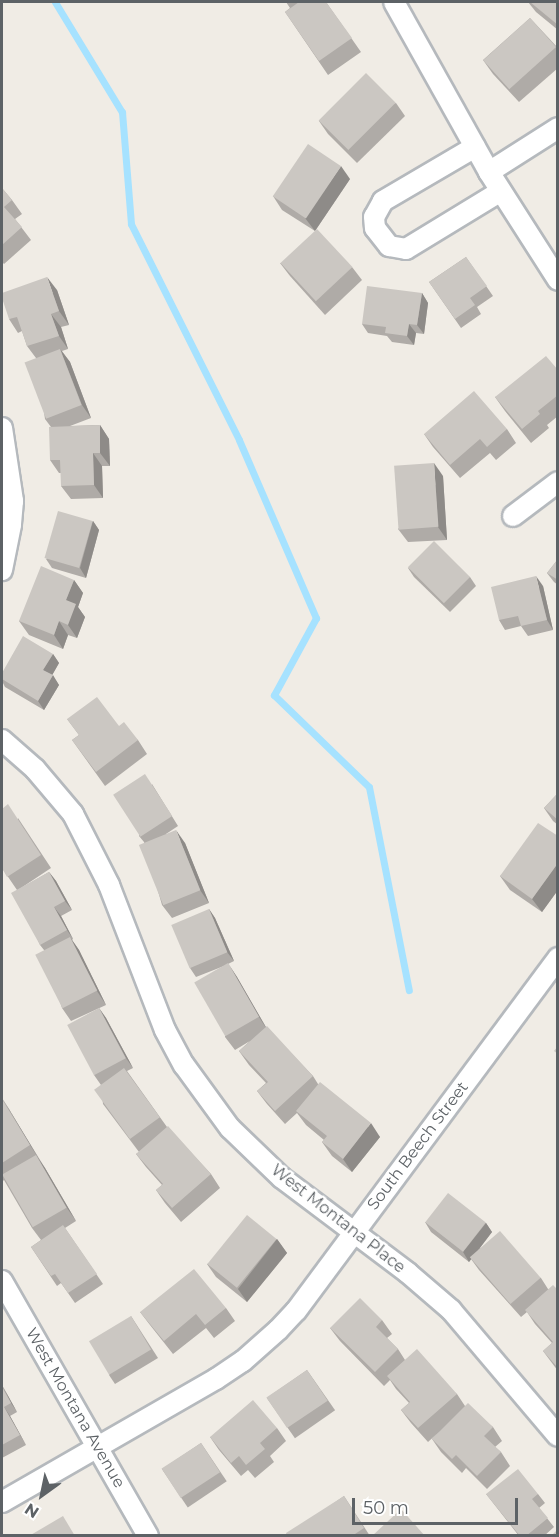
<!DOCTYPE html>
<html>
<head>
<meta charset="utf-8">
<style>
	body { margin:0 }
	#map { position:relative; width:559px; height:1537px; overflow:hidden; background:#f0ece5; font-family:Montserrat,sans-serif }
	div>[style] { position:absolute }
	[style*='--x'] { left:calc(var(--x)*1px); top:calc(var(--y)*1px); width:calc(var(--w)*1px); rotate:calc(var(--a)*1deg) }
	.stream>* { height:7px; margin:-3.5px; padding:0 3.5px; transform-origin:3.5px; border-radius:3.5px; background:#a6e2ff }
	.roads { filter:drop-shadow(2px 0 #b5b9bd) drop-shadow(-2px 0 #b5b9bd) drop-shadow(0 2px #b5b9bd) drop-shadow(0 -2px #b5b9bd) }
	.minor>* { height:20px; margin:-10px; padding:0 10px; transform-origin:10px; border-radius:10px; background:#fff }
	.wall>* { inset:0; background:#afaba7; transform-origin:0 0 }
	.shaded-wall>* { inset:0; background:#8e8b88 }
	.building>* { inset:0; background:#cbc7c2; transform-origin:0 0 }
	span { translate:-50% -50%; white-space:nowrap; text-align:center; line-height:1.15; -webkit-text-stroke:4.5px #fff; paint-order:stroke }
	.street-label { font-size:16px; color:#5d6266 }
	.frame { position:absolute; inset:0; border:3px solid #5d6266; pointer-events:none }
	.north { position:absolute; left:12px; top:1465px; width:60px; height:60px; -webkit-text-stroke:4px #fff; paint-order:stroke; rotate:213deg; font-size:16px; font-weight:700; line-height:24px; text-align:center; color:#5d6266 }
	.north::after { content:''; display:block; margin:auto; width:21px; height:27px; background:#5d6266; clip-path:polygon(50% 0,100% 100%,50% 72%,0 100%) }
	.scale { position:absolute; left:352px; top:1498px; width:166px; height:27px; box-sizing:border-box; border:3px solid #5d6266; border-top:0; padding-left:8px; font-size:18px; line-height:21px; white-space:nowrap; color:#5d6266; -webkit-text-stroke:4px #fff; paint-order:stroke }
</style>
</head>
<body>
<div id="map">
	<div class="stream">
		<i style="--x:55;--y:2;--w:129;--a:58.7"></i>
		<i style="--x:122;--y:112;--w:112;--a:85.4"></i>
		<i style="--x:131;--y:224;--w:241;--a:63.4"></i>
		<i style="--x:239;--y:440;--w:194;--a:66.6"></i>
		<i style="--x:316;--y:618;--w:88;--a:118.6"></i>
		<i style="--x:274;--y:695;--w:132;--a:44.1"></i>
		<i style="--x:369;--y:787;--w:207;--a:78.9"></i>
	</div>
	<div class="roads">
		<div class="minor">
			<i style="--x:394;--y:2;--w:195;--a:60.8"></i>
			<i style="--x:489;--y:172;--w:128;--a:57.4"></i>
			<i style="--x:475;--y:147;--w:107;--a:149.6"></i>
			<i style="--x:383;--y:201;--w:18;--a:119"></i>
			<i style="--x:374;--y:217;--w:11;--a:85"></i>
			<i style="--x:375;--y:228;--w:23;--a:52"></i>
			<i style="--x:389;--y:246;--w:17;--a:10"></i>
			<i style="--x:406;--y:249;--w:111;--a:-31.4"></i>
			<i style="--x:489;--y:172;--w:82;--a:-32.5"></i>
			<i style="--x:2;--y:428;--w:74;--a:81.4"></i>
			<i style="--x:13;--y:501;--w:24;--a:95"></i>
			<i style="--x:11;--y:525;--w:46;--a:101.3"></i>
			<i style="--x:513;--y:516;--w:56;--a:-37.1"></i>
			<i style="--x:2;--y:740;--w:44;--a:41.3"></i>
			<i style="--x:35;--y:769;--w:59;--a:49.8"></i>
			<i style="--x:73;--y:814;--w:80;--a:63.1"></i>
			<i style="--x:109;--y:885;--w:155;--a:68.9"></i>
			<i style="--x:165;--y:1030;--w:40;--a:62"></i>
			<i style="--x:184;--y:1065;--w:78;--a:53.9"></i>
			<i style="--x:230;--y:1128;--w:72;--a:43.9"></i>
			<i style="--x:282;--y:1178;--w:158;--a:37"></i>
			<i style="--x:408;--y:1273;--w:57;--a:40.7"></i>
			<i style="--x:451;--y:1310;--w:165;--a:49.7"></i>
			<i style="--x:2;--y:1281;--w:294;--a:60.2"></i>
			<i style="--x:2;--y:1502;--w:247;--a:-29.9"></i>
			<i style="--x:216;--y:1379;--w:32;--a:-34"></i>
			<i style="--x:243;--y:1361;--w:47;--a:-41.5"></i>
			<i style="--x:278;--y:1330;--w:26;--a:-47"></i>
			<i style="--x:296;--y:1311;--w:440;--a:-53.4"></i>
		</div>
	</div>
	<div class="wall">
		<i style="clip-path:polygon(286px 2px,326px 2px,361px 52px,328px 75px,285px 12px,290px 8px)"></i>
		<i style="clip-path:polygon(528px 2px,558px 2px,558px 30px,536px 12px)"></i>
		<i style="clip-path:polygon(530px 18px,558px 48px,558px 68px,519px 102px,493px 74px,483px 60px)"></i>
		<i style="clip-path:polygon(396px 103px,405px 116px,357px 163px,328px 134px,319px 121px)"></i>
		<i style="clip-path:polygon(350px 179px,315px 231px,282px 210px,273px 196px)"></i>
		<i style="clip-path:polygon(2px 188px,12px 200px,22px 214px,15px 219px,31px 240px,4px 264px,2px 262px)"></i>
		<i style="clip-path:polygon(466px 257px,493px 296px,477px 307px,481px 314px,461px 328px,429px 282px)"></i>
		<i style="clip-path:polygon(280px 263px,352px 267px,362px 280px,325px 315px,290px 276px)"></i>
		<i style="clip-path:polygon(57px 290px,69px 325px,61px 327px,68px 349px,62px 351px,70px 362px,91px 418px,70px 426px,100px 425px,109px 439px,110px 466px,102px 466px,103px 498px,71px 499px,61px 486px,61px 473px,59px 473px,50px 460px,51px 427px,45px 419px,36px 358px,27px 346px,22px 331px,18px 333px,9px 319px)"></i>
		<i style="clip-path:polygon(422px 293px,428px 303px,424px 334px,416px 333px,414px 345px,392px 342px,387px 336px,368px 333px,362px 324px)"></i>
		<i style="clip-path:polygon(558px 370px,558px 416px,547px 425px,549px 428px,531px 443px,505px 411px,495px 397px)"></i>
		<i style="clip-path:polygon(507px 429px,516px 443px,496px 460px,490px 453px,460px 478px,433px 447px,424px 434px)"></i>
		<i style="clip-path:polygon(443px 476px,447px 540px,408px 542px,398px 529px)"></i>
		<i style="clip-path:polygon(93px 521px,99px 530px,86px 578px,52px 568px,46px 559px)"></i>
		<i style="clip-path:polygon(558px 559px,558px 585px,554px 582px,547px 573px)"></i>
		<i style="clip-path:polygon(408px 568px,470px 577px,476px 586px,450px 612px,414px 577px)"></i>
		<i style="clip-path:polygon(74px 580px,83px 593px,78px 607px,85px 617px,77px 638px,68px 635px,63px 649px,29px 635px,19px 621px)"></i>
		<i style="clip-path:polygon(543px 586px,553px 630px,528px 636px,521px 626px,505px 630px,499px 620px)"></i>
		<i style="clip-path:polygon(53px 654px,59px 663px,52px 675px,59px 685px,44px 710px,5px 687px,2px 681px,2px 673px)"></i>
		<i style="clip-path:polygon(67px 719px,119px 726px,138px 740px,147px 754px,105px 786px,72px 740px,79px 735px)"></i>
		<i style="clip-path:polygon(152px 784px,178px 826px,166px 834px,185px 843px,209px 903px,172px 918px,162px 905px,144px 842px,139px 836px)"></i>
		<i style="clip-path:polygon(558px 793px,558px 825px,553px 821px,544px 808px)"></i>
		<i style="clip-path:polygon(18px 818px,51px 868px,18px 890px,49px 872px,56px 881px,72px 910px,61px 916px,73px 939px,72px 940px,79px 950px,106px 1005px,71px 1021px,62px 1008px,44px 950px,40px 945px,17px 890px,2px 868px)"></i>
		<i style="clip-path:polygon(558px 836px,558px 890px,542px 912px,510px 890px,500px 876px)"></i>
		<i style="clip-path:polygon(209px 909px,215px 918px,234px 961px,228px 964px,237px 977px,266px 1027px,313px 1076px,318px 1084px,380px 1137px,352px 1172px,332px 1156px,322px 1142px,324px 1140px,306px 1125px,297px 1113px,285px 1124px,267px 1104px,257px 1091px,266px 1083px,249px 1065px,239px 1051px,250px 1041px,235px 1050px,225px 1037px,224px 966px,196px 977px,190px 968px)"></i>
		<i style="clip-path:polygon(99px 1008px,106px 1018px,133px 1068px,127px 1071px,167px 1127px,211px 1174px,220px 1188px,181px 1222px,165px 1203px,156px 1190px,162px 1185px,146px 1167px,136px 1154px,139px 1152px,103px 1104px,101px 1085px,94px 1075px)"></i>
		<i style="clip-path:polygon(2px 1098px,45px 1168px,76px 1221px,65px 1228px,103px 1284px,75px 1303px,61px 1283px,57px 1286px,31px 1247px,41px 1240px,32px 1228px,4px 1180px,2px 1182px)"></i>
		<i style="clip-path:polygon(425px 1222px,486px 1223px,492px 1232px,480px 1248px,541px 1278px,548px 1289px,558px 1290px,558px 1371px,543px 1351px,552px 1343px,535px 1324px,527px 1312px,521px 1317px,479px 1270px,471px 1259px,469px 1262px,431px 1232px)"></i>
		<i style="clip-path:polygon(277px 1239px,287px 1253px,247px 1302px,216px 1277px,207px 1264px)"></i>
		<i style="clip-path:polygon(226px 1308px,235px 1321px,214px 1338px,206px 1328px,173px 1354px,150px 1325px,140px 1312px)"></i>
		<i style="clip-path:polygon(131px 1316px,158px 1358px,115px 1384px,109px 1375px)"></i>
		<i style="clip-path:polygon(382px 1320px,392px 1334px,387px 1338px,398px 1349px,405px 1360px,457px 1394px,465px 1406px,493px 1427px,502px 1441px,495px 1447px,501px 1452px,510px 1466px,487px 1489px,466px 1468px,462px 1473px,441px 1452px,432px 1439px,440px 1431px,428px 1442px,411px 1423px,401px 1410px,409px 1403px,396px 1389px,390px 1380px,384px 1386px,340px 1341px,330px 1328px)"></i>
		<i style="left:307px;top:1370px;width:49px;height:49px;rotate:55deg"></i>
		<i style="clip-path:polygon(2px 1385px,17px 1412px,10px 1416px,26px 1445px,2px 1458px)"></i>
		<i style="clip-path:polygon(277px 1428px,286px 1441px,270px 1456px,274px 1462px,255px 1478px,248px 1470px,241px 1476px,219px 1450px,210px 1437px)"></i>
		<i style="left:201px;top:1443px;width:46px;height:47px;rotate:56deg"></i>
		<i style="clip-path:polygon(486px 1494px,538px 1494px,545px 1503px,539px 1508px,554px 1527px,544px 1536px,519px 1536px)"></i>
		<i style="clip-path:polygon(344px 1496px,370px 1536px,287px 1536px)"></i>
	</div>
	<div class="shaded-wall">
		<i style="clip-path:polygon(341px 166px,350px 179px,315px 231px,305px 218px)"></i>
		<i style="clip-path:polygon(47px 277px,57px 290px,69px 325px,59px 311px)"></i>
		<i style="clip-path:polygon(422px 293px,428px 303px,424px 334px,417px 325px)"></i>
		<i style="clip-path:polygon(51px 314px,61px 327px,68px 349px,59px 336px)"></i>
		<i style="clip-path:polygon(409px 324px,416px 333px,414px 345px,407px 336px)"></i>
		<i style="clip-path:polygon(60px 349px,70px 362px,91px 418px,82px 405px)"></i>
		<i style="clip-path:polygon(100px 425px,109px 439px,110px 466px,100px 453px)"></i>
		<i style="clip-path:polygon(93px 453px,102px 466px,103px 498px,94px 485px)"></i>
		<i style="clip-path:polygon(434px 463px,443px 476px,447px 540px,438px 527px)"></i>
		<i style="clip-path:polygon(93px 521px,99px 530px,86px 578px,80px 568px)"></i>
		<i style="clip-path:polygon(536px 576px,543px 586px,553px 630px,547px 620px)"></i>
		<i style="clip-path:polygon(74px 580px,83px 593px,78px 607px,85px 617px,77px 638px,68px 625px,66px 600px)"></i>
		<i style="clip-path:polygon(59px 621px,68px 635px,63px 649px,54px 635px)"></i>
		<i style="clip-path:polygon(53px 654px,59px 663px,50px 679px,43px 670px)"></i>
		<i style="clip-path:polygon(53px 675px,59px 685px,44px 710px,38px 701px)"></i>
		<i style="clip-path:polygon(176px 830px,185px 843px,209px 903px,200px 890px)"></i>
		<i style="clip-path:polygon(558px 863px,558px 890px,542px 912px,532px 899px)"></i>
		<i style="clip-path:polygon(49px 872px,56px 881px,72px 910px,65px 901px)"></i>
		<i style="clip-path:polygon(54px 907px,61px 916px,73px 939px,67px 930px)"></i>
		<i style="clip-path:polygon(209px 909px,215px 918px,234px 961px,227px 952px)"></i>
		<i style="clip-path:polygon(70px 937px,79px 950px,106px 1005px,97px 991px)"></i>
		<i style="clip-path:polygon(228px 963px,237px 977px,268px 1031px,259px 1017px)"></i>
		<i style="clip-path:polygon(99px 1008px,106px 1018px,133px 1068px,126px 1058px)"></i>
		<i style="clip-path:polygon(2px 1098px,9px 1109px,39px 1159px,30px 1145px)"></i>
		<i style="clip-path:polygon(371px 1123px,380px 1137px,352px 1172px,343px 1159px)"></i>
		<i style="clip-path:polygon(36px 1155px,45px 1168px,76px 1221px,67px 1208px)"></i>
		<i style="clip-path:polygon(486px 1223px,492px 1232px,469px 1262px,463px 1252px)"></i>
		<i style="clip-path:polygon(277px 1239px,287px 1253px,247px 1302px,238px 1289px)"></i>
		<i style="clip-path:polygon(2px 1385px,17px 1412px,11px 1403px)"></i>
		<i style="clip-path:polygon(4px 1407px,10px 1416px,26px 1445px,20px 1435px)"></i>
	</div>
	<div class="building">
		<i style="clip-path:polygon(299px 2px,326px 2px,352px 38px,319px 61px,285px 12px)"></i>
		<i style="clip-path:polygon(530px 2px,558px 2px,558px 25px)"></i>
		<i style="left:530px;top:18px;width:39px;height:63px;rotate:48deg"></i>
		<i style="left:366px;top:73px;width:42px;height:67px;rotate:45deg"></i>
		<i style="left:308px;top:144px;width:40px;height:63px;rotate:34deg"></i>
		<i style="clip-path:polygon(2px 188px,12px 200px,4px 207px,22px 227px,2px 245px)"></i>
		<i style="left:317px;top:229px;width:52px;height:50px;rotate:47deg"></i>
		<i style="clip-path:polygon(466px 257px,487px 286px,470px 298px,475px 305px,455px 319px,429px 282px)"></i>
		<i style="clip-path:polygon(47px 277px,59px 311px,51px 314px,59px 336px,27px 346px,17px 317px,9px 319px,2px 298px,2px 293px)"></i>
		<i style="clip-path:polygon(367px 286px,422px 293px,417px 325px,409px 324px,407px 336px,385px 333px,386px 327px,362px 324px)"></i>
		<i style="left:60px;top:349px;width:60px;height:38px;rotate:69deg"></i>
		<i style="clip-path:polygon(546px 356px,558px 370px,558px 395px,538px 411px,540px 414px,522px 429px,495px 397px)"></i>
		<i style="clip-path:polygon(474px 391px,507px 429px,487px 447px,480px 439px,450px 465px,424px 434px)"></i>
		<i style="clip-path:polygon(100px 425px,100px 453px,93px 453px,94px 485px,61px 486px,60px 460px,50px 460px,49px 427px)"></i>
		<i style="left:434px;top:463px;width:64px;height:40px;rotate:86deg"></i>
		<i style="left:58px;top:511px;width:36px;height:49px;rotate:16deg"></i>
		<i style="left:434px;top:541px;width:51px;height:37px;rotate:45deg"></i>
		<i style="clip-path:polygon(558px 559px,558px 580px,547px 573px)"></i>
		<i style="clip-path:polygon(41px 566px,74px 580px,66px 600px,76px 604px,68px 625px,59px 621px,54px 635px,19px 621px)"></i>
		<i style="clip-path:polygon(536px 576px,547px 620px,521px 626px,518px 616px,499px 620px,491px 587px)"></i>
		<i style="clip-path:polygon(23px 636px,53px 654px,43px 670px,53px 675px,38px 701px,2px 679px,2px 673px)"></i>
		<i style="clip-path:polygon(97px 697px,119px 726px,124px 722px,138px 740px,96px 772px,72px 740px,79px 735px,67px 719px)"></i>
		<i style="left:145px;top:774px;width:50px;height:38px;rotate:57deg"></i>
		<i style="clip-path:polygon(558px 793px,558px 820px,544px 808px)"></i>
		<i style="clip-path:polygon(8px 804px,41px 855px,7px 877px,2px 868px,2px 809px)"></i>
		<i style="clip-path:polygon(538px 823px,558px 836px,558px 863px,532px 899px,500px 876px)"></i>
		<i style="left:176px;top:830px;width:65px;height:40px;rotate:68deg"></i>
		<i style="clip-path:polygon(49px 872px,65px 901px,54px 907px,67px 930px,40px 945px,11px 893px)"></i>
		<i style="left:209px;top:909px;width:47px;height:41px;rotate:67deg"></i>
		<i style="left:70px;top:937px;width:60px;height:39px;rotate:63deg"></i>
		<i style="left:228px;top:963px;width:62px;height:39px;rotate:60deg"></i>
		<i style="left:99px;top:1008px;width:57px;height:36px;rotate:62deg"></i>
		<i style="clip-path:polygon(267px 1026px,313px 1076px,275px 1111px,257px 1091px,268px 1082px,239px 1051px)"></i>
		<i style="clip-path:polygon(558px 1046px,558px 1054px,554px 1051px)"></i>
		<i style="left:124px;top:1068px;width:61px;height:37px;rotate:54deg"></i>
		<i style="clip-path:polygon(320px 1082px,371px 1123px,343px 1159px,322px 1142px,327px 1136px,296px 1111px)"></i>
		<i style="clip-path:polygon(2px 1099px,30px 1145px,2px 1163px)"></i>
		<i style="clip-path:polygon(168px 1126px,211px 1174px,172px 1208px,156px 1190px,163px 1184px,136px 1154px)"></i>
		<i style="left:36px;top:1155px;width:61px;height:39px;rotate:60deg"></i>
		<i style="left:448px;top:1193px;width:48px;height:37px;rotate:38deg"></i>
		<i style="left:247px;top:1215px;width:38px;height:63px;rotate:39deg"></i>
		<i style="clip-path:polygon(63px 1225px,97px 1274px,68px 1293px,55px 1274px,51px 1276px,31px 1247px)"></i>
		<i style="left:500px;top:1231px;width:62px;height:40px;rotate:49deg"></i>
		<i style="clip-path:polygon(194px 1269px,226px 1308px,205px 1325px,196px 1314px,164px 1341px,140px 1312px)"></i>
		<i style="clip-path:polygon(553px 1285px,558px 1290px,558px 1368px,543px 1351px,553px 1342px,525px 1310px)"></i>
		<i style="clip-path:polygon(360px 1298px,382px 1320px,376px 1327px,398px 1349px,375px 1372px,330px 1328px)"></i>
		<i style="left:131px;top:1316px;width:39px;height:49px;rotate:59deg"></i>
		<i style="clip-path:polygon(417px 1349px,457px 1394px,418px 1428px,401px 1410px,410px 1402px,387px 1376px)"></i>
		<i style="left:307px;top:1370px;width:37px;height:49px;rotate:56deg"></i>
		<i style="clip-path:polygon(2px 1387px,11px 1403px,4px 1407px,20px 1435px,2px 1445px)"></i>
		<i style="clip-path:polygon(253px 1400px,277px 1428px,260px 1443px,265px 1449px,246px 1465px,239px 1456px,231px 1463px,210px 1437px)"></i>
		<i style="clip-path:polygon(468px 1403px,493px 1427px,484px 1436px,501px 1452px,477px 1476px,456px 1455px,452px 1459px,432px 1439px)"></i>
		<i style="left:201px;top:1443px;width:35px;height:47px;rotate:57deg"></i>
		<i style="clip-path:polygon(518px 1469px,538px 1494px,532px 1499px,548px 1518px,526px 1536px,520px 1536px,486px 1494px)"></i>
		<i style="clip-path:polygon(344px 1496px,364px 1528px,352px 1536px,287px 1536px,286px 1533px)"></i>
		<i style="clip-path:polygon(401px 1509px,425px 1536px,372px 1536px)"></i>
		<i style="clip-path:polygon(63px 1516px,75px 1536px,29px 1536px)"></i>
		<i style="clip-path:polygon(558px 1529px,558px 1536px,551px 1536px)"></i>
	</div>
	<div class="street-label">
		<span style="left:418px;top:1146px;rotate:-53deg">South Beech Street</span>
		<span style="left:338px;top:1219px;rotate:38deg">West Montana Place</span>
		<span style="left:75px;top:1408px;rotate:60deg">West Montana Avenue</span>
	</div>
	<div class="frame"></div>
	<div class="north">N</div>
	<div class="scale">50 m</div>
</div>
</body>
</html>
